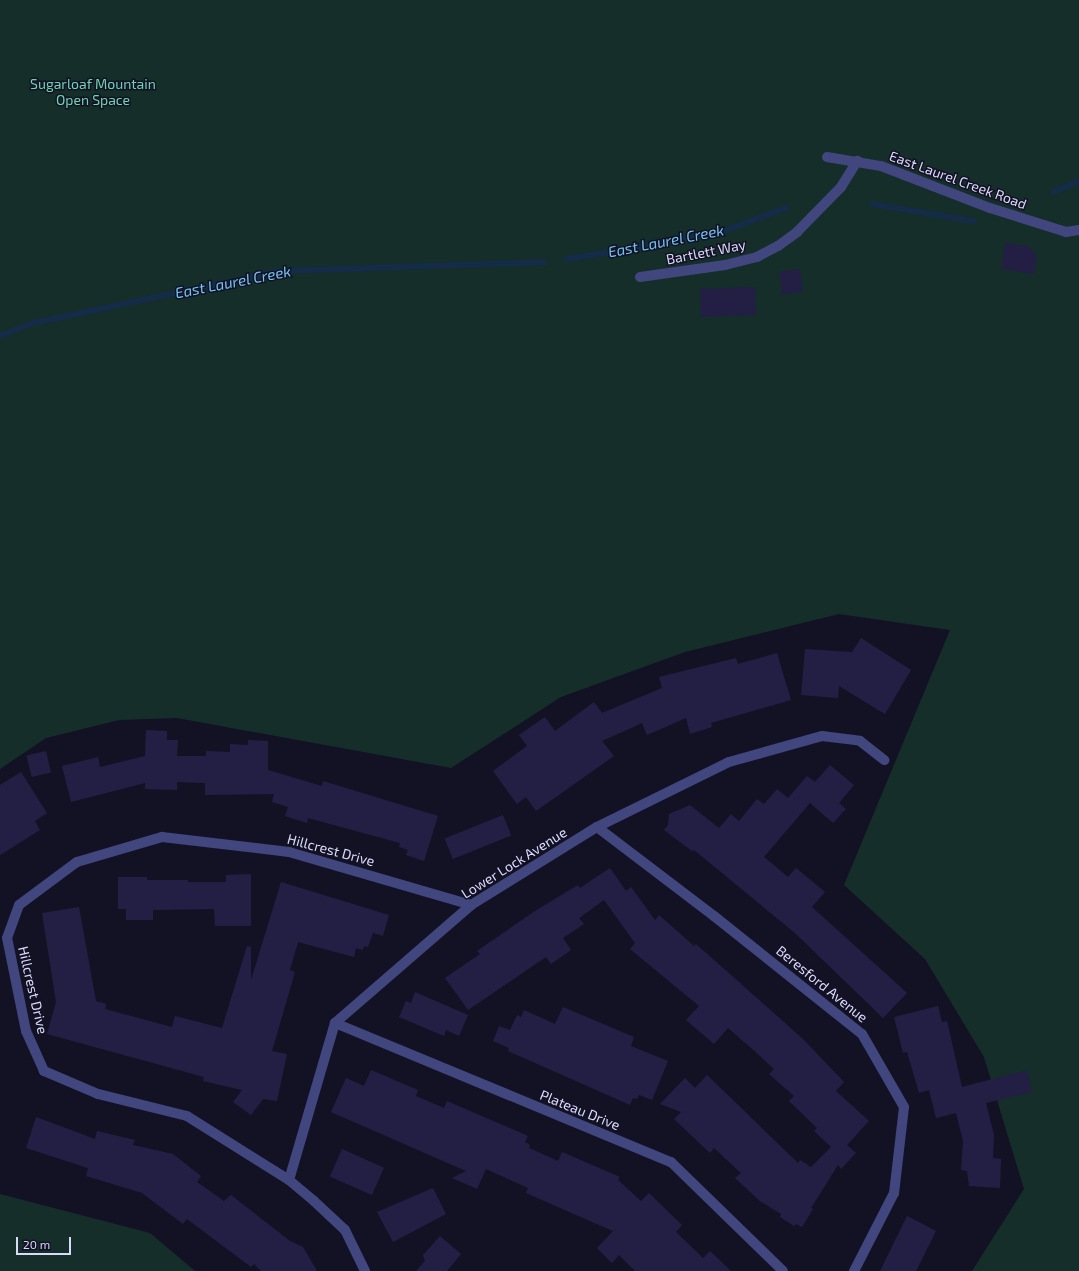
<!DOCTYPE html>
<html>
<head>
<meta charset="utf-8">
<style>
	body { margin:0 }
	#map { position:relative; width:1079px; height:1271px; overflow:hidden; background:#131225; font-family:"Exo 2",sans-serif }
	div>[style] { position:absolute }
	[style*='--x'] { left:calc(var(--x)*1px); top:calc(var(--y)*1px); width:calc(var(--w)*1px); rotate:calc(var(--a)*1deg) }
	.green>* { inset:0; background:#152e2a }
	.stream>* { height:5.5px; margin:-2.75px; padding:0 2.75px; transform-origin:2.75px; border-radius:2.75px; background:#142c47 }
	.building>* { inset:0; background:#231f44; transform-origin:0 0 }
	.minor>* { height:10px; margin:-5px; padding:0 5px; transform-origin:5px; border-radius:5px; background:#41467f }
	span { translate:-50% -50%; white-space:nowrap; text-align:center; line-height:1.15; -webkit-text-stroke:3px #131225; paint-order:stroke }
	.park-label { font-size:14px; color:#6cd4af }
	.street-label { font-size:14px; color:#d9d9fb }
	.water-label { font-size:15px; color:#72c4f1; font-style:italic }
	.scale { position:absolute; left:16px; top:1237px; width:55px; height:18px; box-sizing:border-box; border:2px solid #d9d9fb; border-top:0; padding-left:5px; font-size:12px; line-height:14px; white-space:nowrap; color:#d9d9fb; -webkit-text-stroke:3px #131225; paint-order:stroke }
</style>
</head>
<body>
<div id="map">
	<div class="green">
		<i style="clip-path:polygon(0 0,1079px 0,1079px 1271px,972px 1271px,1024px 1189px,984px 1057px,925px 959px,844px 885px,950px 630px,839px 614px,685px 652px,561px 697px,451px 768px,177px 718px,119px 720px,46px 738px,0 769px)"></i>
		<i style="clip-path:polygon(0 1194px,150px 1233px,195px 1271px,0 1271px)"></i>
	</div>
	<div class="stream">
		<i style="--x:1053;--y:192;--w:28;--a:-23"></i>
		<i style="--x:873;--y:204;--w:102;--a:9.6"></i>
		<i style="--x:567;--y:259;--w:151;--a:-9.5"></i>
		<i style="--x:716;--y:234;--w:75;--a:-20.4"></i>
		<i style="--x:0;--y:336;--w:31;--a:-22"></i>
		<i style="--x:29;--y:324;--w:256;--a:-12"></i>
		<i style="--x:279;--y:271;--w:265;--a:-1.9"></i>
	</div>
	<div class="building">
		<i style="clip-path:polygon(1005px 243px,1028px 246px,1037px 255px,1034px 274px,1001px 269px)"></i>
		<i style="left:800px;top:269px;width:23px;height:21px;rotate:83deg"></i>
		<i style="left:755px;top:287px;width:28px;height:55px;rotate:88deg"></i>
		<i style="clip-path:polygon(861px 638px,911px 670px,885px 714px,839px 686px,838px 698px,801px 695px,805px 649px,852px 652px)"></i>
		<i style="clip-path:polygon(777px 653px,791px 700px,711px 723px,712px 727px,690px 734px,686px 718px,647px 735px,642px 723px,602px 741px,614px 756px,536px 811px,526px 797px,517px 804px,493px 771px,527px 746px,519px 735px,545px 717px,555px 731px,594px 702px,602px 713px,662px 688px,659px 677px,736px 658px,738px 664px)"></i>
		<i style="clip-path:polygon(146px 730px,167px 731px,167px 740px,178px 740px,177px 756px,206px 756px,206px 751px,230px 752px,230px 744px,248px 745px,248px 740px,268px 741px,268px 770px,322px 786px,323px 781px,438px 816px,424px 861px,406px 855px,408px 850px,399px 847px,400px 843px,308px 818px,307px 823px,285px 816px,288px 807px,272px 802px,274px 794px,205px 795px,205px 783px,177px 782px,177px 790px,145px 789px,145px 783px,71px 802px,62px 766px,98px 757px,100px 767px,145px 756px)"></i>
		<i style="left:46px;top:751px;width:22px;height:20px;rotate:77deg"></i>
		<i style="clip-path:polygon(830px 765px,854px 785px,839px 803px,846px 809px,833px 823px,810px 803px,764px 857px,788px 877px,796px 868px,825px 892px,812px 907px,907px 993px,883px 1018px,795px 933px,694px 850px,692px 851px,664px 830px,668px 825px,669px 814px,690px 805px,719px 828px,731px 814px,739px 821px,757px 799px,764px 804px,777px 789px,788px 798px,807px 776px,815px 782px)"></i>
		<i style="clip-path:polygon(21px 772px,47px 813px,35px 821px,40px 830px,0 855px,0 785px)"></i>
		<i style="left:503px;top:815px;width:22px;height:63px;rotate:68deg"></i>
		<i style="clip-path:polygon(610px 868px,626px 891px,631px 887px,655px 920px,659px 915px,694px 946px,696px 944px,803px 1039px,844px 1082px,836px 1091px,869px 1121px,847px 1145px,856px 1153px,841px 1169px,838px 1165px,811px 1208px,813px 1209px,802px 1227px,796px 1224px,794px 1226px,780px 1217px,781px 1214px,760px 1201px,735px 1178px,741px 1173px,714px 1148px,710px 1153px,674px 1119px,681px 1112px,660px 1104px,685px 1078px,695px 1088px,707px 1075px,798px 1163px,800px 1160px,811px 1167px,831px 1147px,814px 1131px,817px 1128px,789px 1101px,794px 1096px,769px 1074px,774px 1069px,750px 1047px,728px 1028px,714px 1044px,686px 1020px,699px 1006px,630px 949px,635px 943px,604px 900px,579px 918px,584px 924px,563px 938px,571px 950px,551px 964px,546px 957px,468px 1010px,445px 978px,480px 954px,477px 951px,535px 911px,578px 885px,580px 888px)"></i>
		<i style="clip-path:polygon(251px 874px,251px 926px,215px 926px,214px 909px,153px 910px,153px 920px,126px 920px,126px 909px,118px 909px,118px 877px,147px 877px,147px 880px,188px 880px,188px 882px,226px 882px,226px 875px)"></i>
		<i style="clip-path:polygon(281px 882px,389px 915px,383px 936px,373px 933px,368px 947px,364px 946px,363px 950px,356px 948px,354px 957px,298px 942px,290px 970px,295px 972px,272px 1051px,287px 1054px,277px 1101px,263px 1099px,251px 1115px,233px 1102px,242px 1090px,203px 1081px,204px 1077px,47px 1034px,56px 1002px,42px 913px,79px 907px,96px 1001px,106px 1004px,105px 1009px,172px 1027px,175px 1016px,222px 1028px,247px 946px,251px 947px,251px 980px)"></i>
		<i style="clip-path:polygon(415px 992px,468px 1015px,459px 1036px,446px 1030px,444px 1036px,399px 1017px,406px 1001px,411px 1003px)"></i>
		<i style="clip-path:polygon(938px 1006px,942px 1022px,947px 1021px,962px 1087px,1027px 1070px,1032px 1092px,986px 1103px,994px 1135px,993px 1158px,1001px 1159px,1000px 1188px,969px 1186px,967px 1171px,961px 1170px,963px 1141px,956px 1113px,936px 1118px,929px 1090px,919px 1093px,907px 1052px,903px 1053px,894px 1017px)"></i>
		<i style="clip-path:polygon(563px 1007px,634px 1037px,631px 1046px,668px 1061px,652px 1100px,639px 1095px,637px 1099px,633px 1098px,630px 1105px,508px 1051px,509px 1048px,493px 1041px,499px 1026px,510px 1030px,517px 1015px,521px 1017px,524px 1010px,555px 1024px)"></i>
		<i style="clip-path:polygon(371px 1070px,418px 1090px,416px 1096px,444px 1108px,447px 1101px,528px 1136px,525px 1142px,530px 1145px,529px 1148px,558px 1161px,562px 1152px,620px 1177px,618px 1180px,641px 1201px,649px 1193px,682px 1225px,676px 1232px,703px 1258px,710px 1251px,731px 1271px,635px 1271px,619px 1255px,612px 1263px,597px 1248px,613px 1231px,526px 1193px,528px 1188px,486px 1169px,477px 1189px,452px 1178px,466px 1171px,331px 1112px,346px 1078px,364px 1086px)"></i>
		<i style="clip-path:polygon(36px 1117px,95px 1139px,97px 1131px,135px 1140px,133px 1145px,173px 1154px,201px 1176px,197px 1182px,224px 1201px,231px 1195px,290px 1241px,303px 1247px,317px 1271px,261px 1271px,254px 1264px,251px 1267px,187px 1219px,183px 1224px,142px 1193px,86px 1176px,88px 1168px,26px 1148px)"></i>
		<i style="left:342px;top:1149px;width:46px;height:30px;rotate:24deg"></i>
		<i style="clip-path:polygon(433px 1188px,446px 1214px,393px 1242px,377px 1212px)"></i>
		<i style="clip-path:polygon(907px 1216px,936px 1231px,916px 1271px,880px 1271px)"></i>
		<i style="clip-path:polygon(440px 1236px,461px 1254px,447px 1271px,416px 1271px,425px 1261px,423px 1255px)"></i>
	</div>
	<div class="minor">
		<i style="--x:827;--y:157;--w:55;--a:9.5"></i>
		<i style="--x:881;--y:166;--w:117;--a:21.1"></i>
		<i style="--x:990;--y:208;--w:80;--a:17.5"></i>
		<i style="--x:1066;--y:232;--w:13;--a:-9"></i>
		<i style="--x:640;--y:277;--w:86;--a:-8"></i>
		<i style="--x:725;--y:265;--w:33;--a:-14"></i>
		<i style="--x:757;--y:257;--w:24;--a:-28"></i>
		<i style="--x:778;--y:246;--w:24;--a:-36"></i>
		<i style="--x:797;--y:232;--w:63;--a:-45.6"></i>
		<i style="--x:841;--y:187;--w:31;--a:-58"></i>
		<i style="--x:597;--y:827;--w:147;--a:37.3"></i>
		<i style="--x:714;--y:916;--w:189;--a:38.6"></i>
		<i style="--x:862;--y:1034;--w:84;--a:60.1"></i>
		<i style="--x:904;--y:1107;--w:87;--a:96.6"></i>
		<i style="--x:894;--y:1193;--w:88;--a:117.1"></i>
		<i style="--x:335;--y:1023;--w:364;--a:22.5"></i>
		<i style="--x:671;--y:1162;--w:156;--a:44.2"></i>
		<i style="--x:289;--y:1180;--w:164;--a:-73.7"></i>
		<i style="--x:335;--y:1023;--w:180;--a:-40.9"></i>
		<i style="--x:471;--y:905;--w:148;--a:-31.8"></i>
		<i style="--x:597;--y:827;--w:147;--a:-26.2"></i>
		<i style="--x:729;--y:762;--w:97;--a:-15.6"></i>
		<i style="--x:822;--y:736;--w:38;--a:7"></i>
		<i style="--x:860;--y:741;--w:31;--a:38"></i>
		<i style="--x:365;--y:1271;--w:46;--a:-116"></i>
		<i style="--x:345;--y:1230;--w:42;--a:-136.9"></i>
		<i style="--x:314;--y:1201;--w:33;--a:-140"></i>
		<i style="--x:289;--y:1180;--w:120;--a:-147.9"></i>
		<i style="--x:187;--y:1116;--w:92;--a:-166.1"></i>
		<i style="--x:98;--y:1094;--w:59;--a:-156.9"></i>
		<i style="--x:44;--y:1071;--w:44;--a:-114.2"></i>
		<i style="--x:26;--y:1031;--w:95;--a:-101.5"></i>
		<i style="--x:7;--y:938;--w:35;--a:-70"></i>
		<i style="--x:19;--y:905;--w:72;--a:-36.6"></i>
		<i style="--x:77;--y:862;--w:89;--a:-16.4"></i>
		<i style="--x:162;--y:837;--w:128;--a:6.7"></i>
		<i style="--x:289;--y:852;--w:190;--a:16.2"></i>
	</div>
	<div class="park-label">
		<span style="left:93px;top:92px">Sugarloaf Mountain<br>Open Space</span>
	</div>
	<div class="street-label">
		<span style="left:958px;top:180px;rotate:20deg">East Laurel Creek Road</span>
		<span style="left:706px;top:252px;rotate:-11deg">Bartlett Way</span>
		<span style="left:331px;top:850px;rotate:15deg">Hillcrest Drive</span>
		<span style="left:514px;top:863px;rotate:-32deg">Lower Lock Avenue</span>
		<span style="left:822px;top:984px;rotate:39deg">Beresford Avenue</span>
		<span style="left:33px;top:990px;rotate:77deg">Hillcrest Drive</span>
		<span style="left:580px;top:1110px;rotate:22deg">Plateau Drive</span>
	</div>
	<div class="water-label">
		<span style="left:666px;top:241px;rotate:-11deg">East Laurel Creek</span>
		<span style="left:233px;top:282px;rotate:-11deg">East Laurel Creek</span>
	</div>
	<div class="scale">20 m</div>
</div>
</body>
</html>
